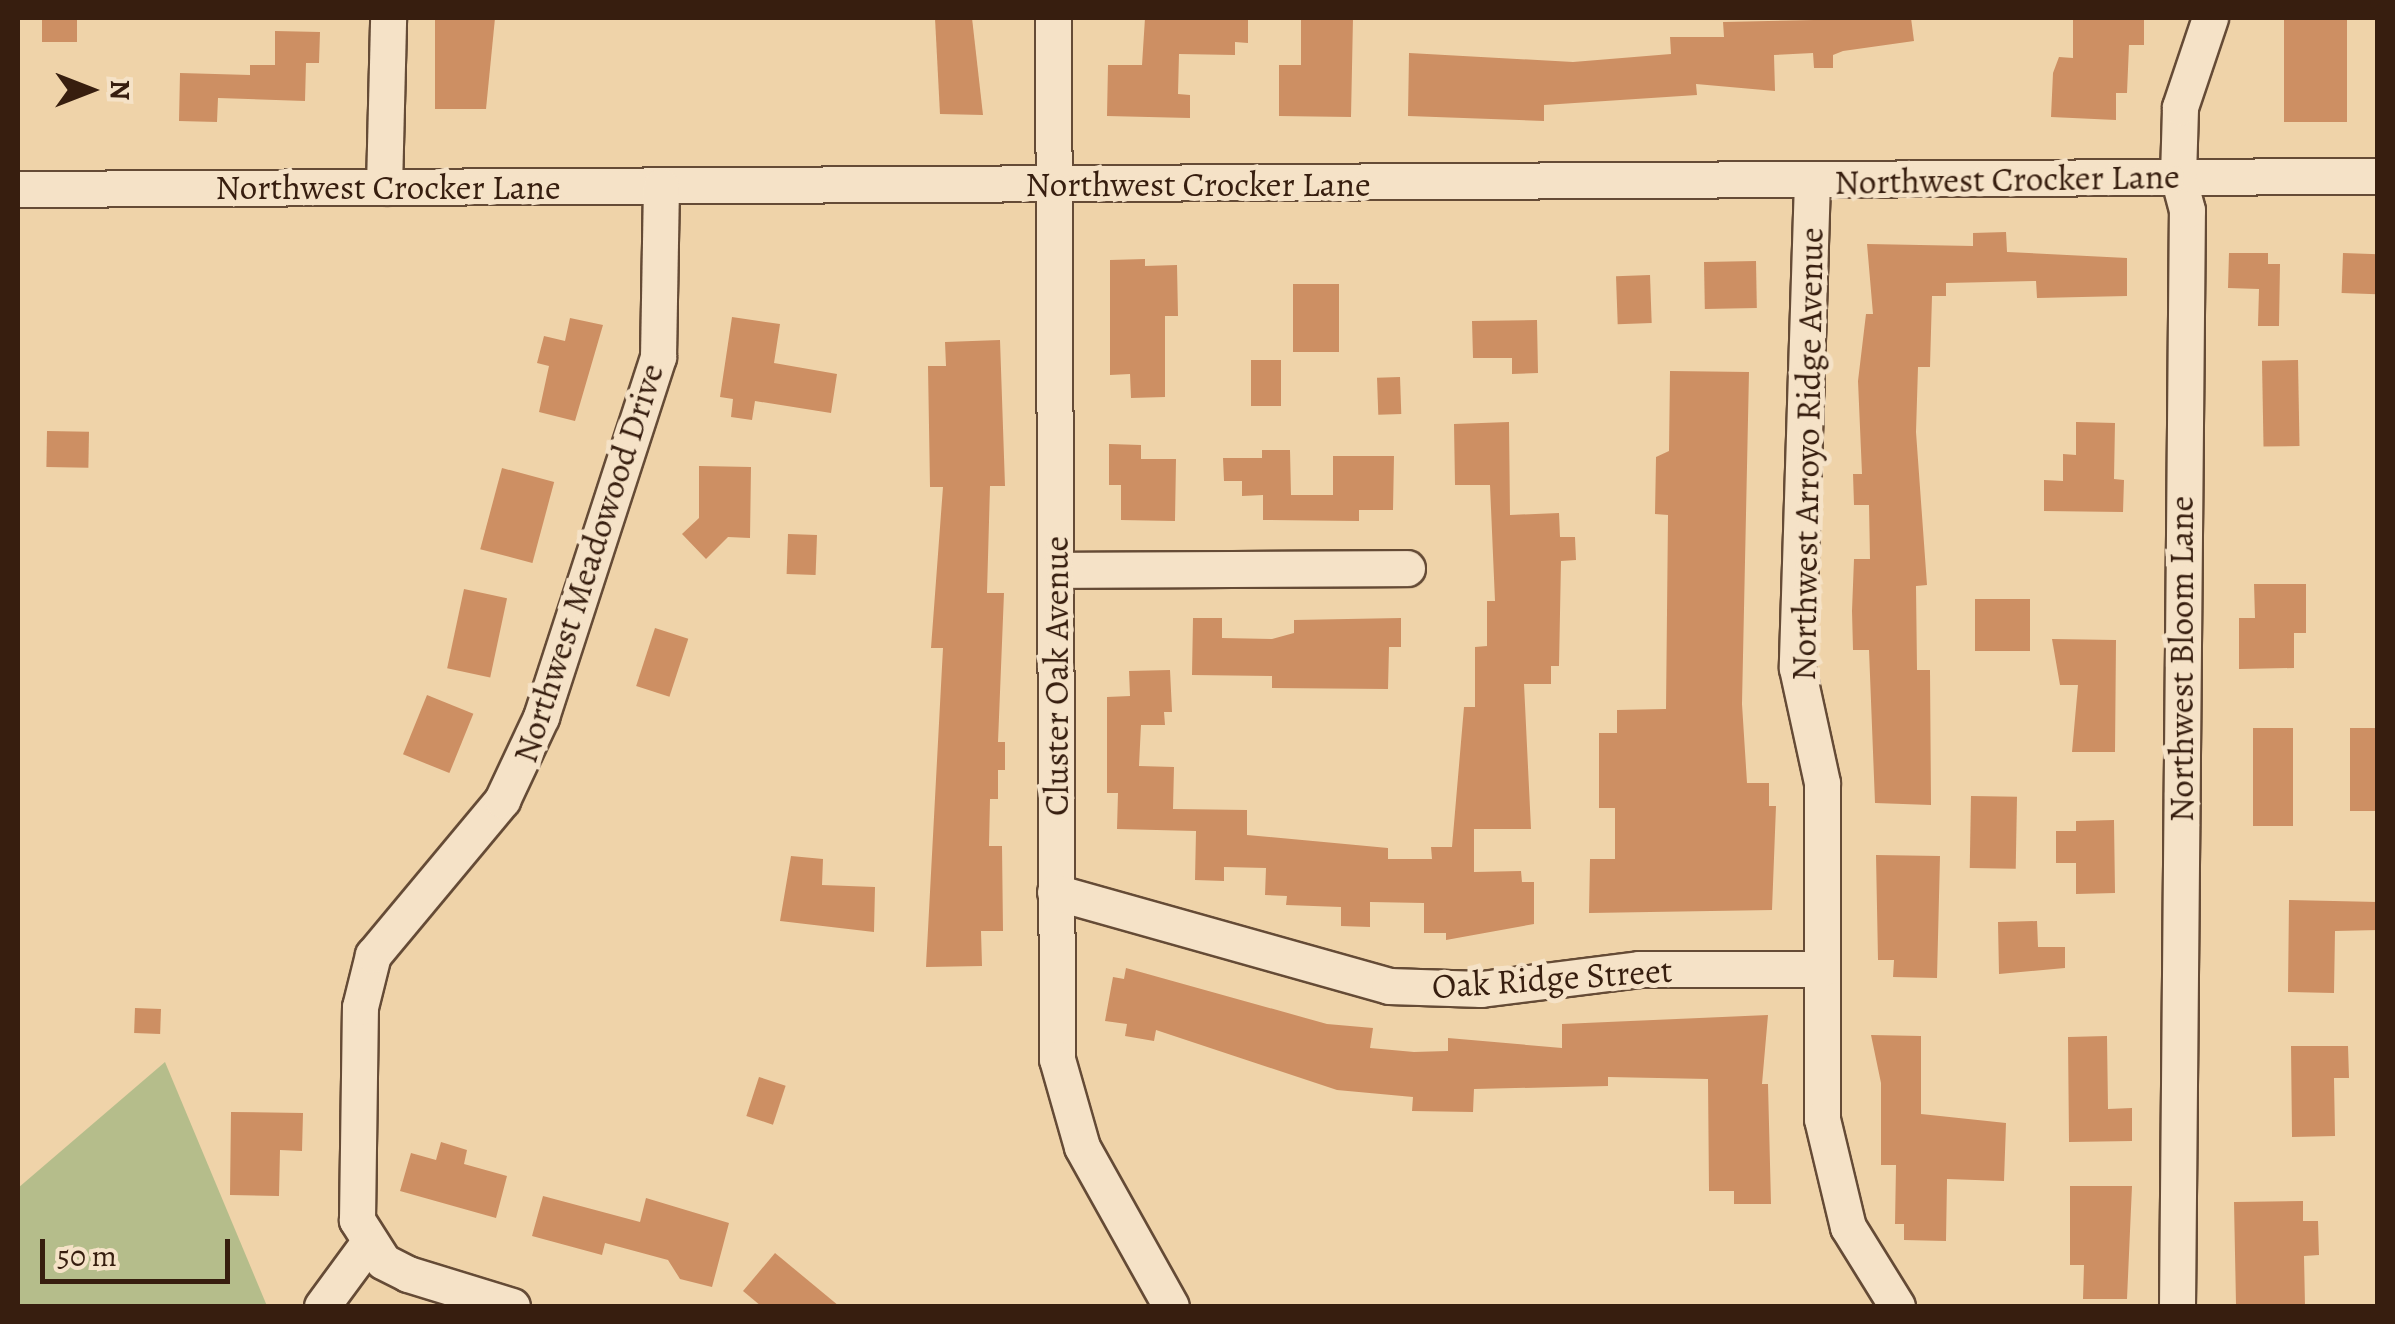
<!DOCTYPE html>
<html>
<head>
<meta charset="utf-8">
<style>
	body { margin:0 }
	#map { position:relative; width:2395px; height:1324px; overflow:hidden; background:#efd3a9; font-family:Alegreya,serif }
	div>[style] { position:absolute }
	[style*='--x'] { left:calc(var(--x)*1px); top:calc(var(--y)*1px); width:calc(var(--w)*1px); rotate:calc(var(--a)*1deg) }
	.green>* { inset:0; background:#b5bd8b }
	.building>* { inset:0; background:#cd8f63; transform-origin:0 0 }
	.roads { filter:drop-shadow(2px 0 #654b36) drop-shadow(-2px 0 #654b36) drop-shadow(0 2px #654b36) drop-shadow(0 -2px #654b36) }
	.minor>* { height:35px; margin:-17.5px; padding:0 17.5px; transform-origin:17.5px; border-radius:17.5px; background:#f5e2c7 }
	span { translate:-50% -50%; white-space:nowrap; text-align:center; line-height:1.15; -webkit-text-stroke:10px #f5e2c7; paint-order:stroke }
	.street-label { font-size:35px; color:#371e0f }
	.frame { position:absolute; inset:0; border:20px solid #371e0f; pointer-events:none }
	.north { position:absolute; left:40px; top:40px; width:100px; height:100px; -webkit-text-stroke:8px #f5e2c7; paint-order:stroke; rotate:90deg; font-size:28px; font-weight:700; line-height:40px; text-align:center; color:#371e0f }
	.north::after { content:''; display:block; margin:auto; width:35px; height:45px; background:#371e0f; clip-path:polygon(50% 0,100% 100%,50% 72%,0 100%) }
	.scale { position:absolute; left:40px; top:1239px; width:190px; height:45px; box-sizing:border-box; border:5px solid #371e0f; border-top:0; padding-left:12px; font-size:30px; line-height:35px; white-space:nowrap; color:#371e0f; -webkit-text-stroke:8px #f5e2c7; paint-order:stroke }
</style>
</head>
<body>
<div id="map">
	<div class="green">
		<i style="clip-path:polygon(165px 1062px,267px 1306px,18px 1306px,18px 1188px)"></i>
	</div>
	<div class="building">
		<i style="left:42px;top:18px;width:35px;height:24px"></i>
		<i style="clip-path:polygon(435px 18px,495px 18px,486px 109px,435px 109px)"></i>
		<i style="clip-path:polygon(935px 18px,972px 18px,983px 115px,940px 114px)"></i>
		<i style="clip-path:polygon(1145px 18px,1248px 18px,1248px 43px,1235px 42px,1235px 55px,1179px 54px,1178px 94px,1190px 95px,1190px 118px,1107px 116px,1108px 65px,1142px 65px)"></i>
		<i style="clip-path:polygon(1301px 18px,1353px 18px,1351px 117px,1279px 116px,1279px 65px,1301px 65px)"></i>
		<i style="clip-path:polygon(1911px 18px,1914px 41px,1843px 51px,1833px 55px,1833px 68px,1814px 68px,1813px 53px,1774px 55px,1775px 91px,1696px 84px,1697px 95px,1544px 105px,1544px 121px,1408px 116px,1409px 53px,1573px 62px,1671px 54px,1670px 37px,1724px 37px,1723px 22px)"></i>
		<i style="clip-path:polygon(2073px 18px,2144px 18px,2144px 45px,2129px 45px,2127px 93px,2116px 93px,2116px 120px,2051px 117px,2053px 73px,2059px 57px,2073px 58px)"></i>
		<i style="left:2284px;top:18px;width:63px;height:104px"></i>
		<i style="clip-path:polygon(275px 31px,320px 32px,319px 63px,306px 63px,305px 101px,218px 98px,217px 122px,179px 121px,180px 73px,250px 75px,250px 65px,275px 65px)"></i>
		<i style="clip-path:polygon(2006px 232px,2007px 252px,2127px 258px,2127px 296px,2037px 298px,2036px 281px,1946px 283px,1946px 296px,1932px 296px,1930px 367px,1918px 367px,1916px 432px,1927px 585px,1916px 586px,1917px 670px,1930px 670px,1931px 805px,1875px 803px,1869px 650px,1853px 650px,1852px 611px,1854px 559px,1870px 559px,1869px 505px,1854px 505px,1853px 474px,1862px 474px,1858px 381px,1866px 314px,1873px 314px,1867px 244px,1973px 246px,1973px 233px)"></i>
		<i style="clip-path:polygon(2229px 253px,2268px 253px,2268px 264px,2280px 264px,2279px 326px,2258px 326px,2259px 289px,2228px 288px)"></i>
		<i style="left:2343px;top:253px;width:35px;height:40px;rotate:2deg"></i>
		<i style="clip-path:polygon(1145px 259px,1145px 266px,1177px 265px,1178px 316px,1165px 316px,1165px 397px,1131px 398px,1130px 374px,1110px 375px,1110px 260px)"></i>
		<i style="left:1756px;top:261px;width:47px;height:52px;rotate:89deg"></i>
		<i style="left:1650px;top:275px;width:48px;height:34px;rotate:88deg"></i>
		<i style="left:1293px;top:284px;width:46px;height:68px"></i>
		<i style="clip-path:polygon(732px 317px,780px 324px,774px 363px,837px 374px,831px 413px,755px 401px,752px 420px,731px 417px,733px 399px,720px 397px)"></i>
		<i style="clip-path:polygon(570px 318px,603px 325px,575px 421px,539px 412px,549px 366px,537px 363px,544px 336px,565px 341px)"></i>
		<i style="clip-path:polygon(1537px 320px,1538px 373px,1512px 374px,1512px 358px,1473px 358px,1472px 321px)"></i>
		<i style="clip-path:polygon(1000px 340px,1005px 486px,990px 486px,987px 593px,1004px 593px,998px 742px,1005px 742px,1005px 770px,998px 770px,998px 799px,990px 799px,989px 846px,1002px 846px,1003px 931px,981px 931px,982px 966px,926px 967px,943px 648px,931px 648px,943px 487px,930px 487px,928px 366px,946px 366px,945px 342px)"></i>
		<i style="left:1251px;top:360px;width:30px;height:46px"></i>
		<i style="left:2298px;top:360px;width:86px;height:36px;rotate:89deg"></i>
		<i style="clip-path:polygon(1670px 371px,1749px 372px,1742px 704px,1747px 783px,1769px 783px,1769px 806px,1776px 806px,1772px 910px,1589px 913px,1590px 859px,1615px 859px,1615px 808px,1599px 808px,1599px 733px,1617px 733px,1617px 710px,1666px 709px,1668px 515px,1655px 514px,1656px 457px,1669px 451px)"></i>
		<i style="left:1400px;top:377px;width:37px;height:23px;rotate:88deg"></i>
		<i style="clip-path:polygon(1509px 422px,1510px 515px,1559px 513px,1560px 537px,1575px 537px,1576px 560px,1561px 561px,1559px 666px,1551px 666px,1551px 684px,1524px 684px,1531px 829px,1474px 829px,1474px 872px,1521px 871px,1522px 882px,1534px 882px,1534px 924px,1446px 940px,1446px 933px,1424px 933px,1424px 903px,1370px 902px,1370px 927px,1341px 926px,1341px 907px,1286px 905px,1287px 896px,1265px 895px,1266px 868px,1224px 867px,1224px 881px,1195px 880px,1196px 831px,1117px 829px,1118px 793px,1107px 793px,1107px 697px,1130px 696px,1129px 671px,1170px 670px,1172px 712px,1164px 712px,1165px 725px,1141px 725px,1139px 766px,1174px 767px,1173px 809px,1247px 810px,1247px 835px,1388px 848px,1388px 859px,1432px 859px,1431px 847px,1452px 847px,1464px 707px,1475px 707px,1475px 647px,1487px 646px,1487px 601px,1495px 601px,1490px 485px,1455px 485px,1454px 424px)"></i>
		<i style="clip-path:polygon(2076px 422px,2115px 423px,2114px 479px,2124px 480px,2123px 512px,2044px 511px,2044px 480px,2063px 481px,2063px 454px,2076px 455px)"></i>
		<i style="left:47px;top:431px;width:42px;height:36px;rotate:1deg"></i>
		<i style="clip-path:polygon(1109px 444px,1141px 445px,1141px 459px,1176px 459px,1175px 521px,1121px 520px,1121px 485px,1109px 485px)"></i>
		<i style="clip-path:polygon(1262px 450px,1290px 450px,1291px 495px,1333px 495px,1333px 456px,1394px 456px,1393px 510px,1359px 510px,1359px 521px,1263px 520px,1263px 495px,1242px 496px,1242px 481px,1224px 481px,1223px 458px,1262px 458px)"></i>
		<i style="clip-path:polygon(699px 466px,751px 467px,750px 538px,728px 537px,706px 559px,682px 534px,699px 518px)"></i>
		<i style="left:502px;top:468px;width:54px;height:84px;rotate:15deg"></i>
		<i style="left:788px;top:534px;width:29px;height:40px;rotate:2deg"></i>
		<i style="clip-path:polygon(2254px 584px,2306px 584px,2306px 633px,2294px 633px,2294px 668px,2239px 669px,2239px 618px,2255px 618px)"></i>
		<i style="left:464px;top:589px;width:44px;height:81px;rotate:12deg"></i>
		<i style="left:1975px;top:599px;width:55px;height:52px"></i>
		<i style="clip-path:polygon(1193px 618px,1222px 618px,1222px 638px,1272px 639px,1294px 633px,1294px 620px,1401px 618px,1401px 647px,1389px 647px,1388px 689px,1272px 688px,1272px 676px,1192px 675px)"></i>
		<i style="left:655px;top:628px;width:35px;height:61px;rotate:18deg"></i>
		<i style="clip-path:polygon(2052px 639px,2116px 640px,2115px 752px,2072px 752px,2078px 685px,2060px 685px)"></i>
		<i style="left:427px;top:695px;width:50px;height:64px;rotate:22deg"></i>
		<i style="left:2253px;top:728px;width:40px;height:98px"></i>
		<i style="left:2350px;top:728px;width:26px;height:83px"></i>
		<i style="left:1971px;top:796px;width:46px;height:72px;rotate:1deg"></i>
		<i style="clip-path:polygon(2114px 820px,2115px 893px,2076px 894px,2076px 863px,2056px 863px,2056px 831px,2076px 831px,2076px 821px)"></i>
		<i style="clip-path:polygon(1876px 855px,1940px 856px,1937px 978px,1893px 977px,1894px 960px,1878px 960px)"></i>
		<i style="clip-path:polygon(791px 856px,823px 859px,822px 885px,875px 887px,874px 932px,780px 921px)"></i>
		<i style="clip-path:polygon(2289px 900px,2378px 902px,2378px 930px,2335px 931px,2334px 993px,2288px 992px)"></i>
		<i style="clip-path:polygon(2037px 921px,2038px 947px,2065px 947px,2065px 968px,1999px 974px,1998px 922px)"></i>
		<i style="clip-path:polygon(1126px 968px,1327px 1024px,1373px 1028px,1370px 1048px,1414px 1052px,1448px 1051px,1448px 1038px,1562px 1048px,1562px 1024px,1768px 1015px,1762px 1084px,1768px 1084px,1771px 1204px,1734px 1204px,1734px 1191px,1709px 1191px,1708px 1079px,1608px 1077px,1608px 1086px,1474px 1089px,1473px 1112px,1412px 1111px,1413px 1097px,1337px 1090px,1156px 1030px,1154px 1041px,1125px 1036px,1127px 1024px,1105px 1021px,1113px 977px,1124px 979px)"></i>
		<i style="left:135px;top:1008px;width:26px;height:25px;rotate:2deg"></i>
		<i style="clip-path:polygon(1871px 1035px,1921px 1036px,1921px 1114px,2006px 1123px,2004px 1181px,1947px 1179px,1946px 1241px,1904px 1240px,1904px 1224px,1895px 1224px,1896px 1165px,1881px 1165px,1881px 1083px)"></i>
		<i style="clip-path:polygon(2107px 1036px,2108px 1109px,2132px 1108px,2132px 1141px,2069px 1142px,2068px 1037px)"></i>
		<i style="clip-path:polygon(2291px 1046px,2348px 1046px,2349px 1078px,2334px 1078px,2335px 1136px,2292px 1137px)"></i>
		<i style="left:759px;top:1077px;width:28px;height:41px;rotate:18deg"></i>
		<i style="clip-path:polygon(231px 1112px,303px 1113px,302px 1151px,280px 1150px,279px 1196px,230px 1195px)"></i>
		<i style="clip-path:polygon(441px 1142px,467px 1150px,464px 1164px,507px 1176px,496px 1218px,400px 1191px,411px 1153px,436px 1160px)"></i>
		<i style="clip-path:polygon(2070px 1186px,2132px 1186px,2127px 1299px,2083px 1299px,2084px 1265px,2070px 1265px)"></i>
		<i style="clip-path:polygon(543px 1196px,640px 1222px,646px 1198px,729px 1223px,712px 1287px,680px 1279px,668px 1260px,605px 1243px,602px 1255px,532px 1236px)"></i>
		<i style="clip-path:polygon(2303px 1201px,2303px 1221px,2318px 1221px,2319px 1255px,2304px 1256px,2305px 1306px,2236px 1304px,2234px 1202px)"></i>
		<i style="clip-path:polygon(775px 1253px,839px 1306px,761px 1306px,743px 1291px)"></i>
	</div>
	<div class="roads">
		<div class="minor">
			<i style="--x:1053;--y:18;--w:1041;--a:89.78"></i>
			<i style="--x:1057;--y:1059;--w:91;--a:74.1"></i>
			<i style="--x:1082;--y:1147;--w:182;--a:60.8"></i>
			<i style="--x:1812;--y:181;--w:487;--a:91.8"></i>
			<i style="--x:1797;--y:668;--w:118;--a:77.7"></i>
			<i style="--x:1822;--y:783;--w:336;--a:90"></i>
			<i style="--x:1822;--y:1119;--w:111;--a:76.5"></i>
			<i style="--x:1848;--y:1227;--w:93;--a:58.2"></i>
			<i style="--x:384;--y:187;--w:169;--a:-88.6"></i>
			<i style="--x:18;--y:189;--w:2360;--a:-0.32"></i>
			<i style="--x:1056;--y:570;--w:351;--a:-0.3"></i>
			<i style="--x:1055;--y:892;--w:347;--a:15.7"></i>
			<i style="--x:1389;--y:986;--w:92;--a:1.9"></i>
			<i style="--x:1481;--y:989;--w:159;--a:-7.2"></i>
			<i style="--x:1639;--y:969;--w:182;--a:0"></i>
			<i style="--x:322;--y:1306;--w:79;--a:-53.7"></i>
			<i style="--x:512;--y:1306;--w:109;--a:-162.9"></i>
			<i style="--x:408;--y:1274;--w:28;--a:-153"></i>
			<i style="--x:383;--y:1261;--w:49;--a:-122.4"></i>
			<i style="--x:357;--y:1220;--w:213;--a:-89.2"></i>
			<i style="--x:360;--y:1007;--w:54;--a:-76"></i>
			<i style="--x:373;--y:955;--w:202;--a:-50.2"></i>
			<i style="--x:502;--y:800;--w:92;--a:-64.8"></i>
			<i style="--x:541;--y:717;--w:379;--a:-72"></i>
			<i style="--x:658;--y:357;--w:171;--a:-89"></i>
			<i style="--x:2177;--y:1306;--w:1096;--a:-89.48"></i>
			<i style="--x:2187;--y:210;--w:35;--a:-105"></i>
			<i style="--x:2178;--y:176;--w:69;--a:-88.3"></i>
			<i style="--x:2180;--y:107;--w:94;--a:-71.4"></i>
		</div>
	</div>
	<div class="street-label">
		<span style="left:2007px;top:179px;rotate:-1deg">Northwest Crocker Lane</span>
		<span style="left:1198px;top:184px">Northwest Crocker Lane</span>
		<span style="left:388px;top:187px">Northwest Crocker Lane</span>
		<span style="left:1807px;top:454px;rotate:-89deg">Northwest Arroyo Ridge Avenue</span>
		<span style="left:588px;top:563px;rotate:-72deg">Northwest Meadowood Drive</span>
		<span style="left:2181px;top:659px;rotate:-90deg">Northwest Bloom Lane</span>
		<span style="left:1056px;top:676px;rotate:-90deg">Cluster Oak Avenue</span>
		<span style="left:1552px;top:978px;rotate:-4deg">Oak Ridge Street</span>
	</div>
	<div class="frame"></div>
	<div class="north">N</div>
	<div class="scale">50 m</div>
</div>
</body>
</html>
